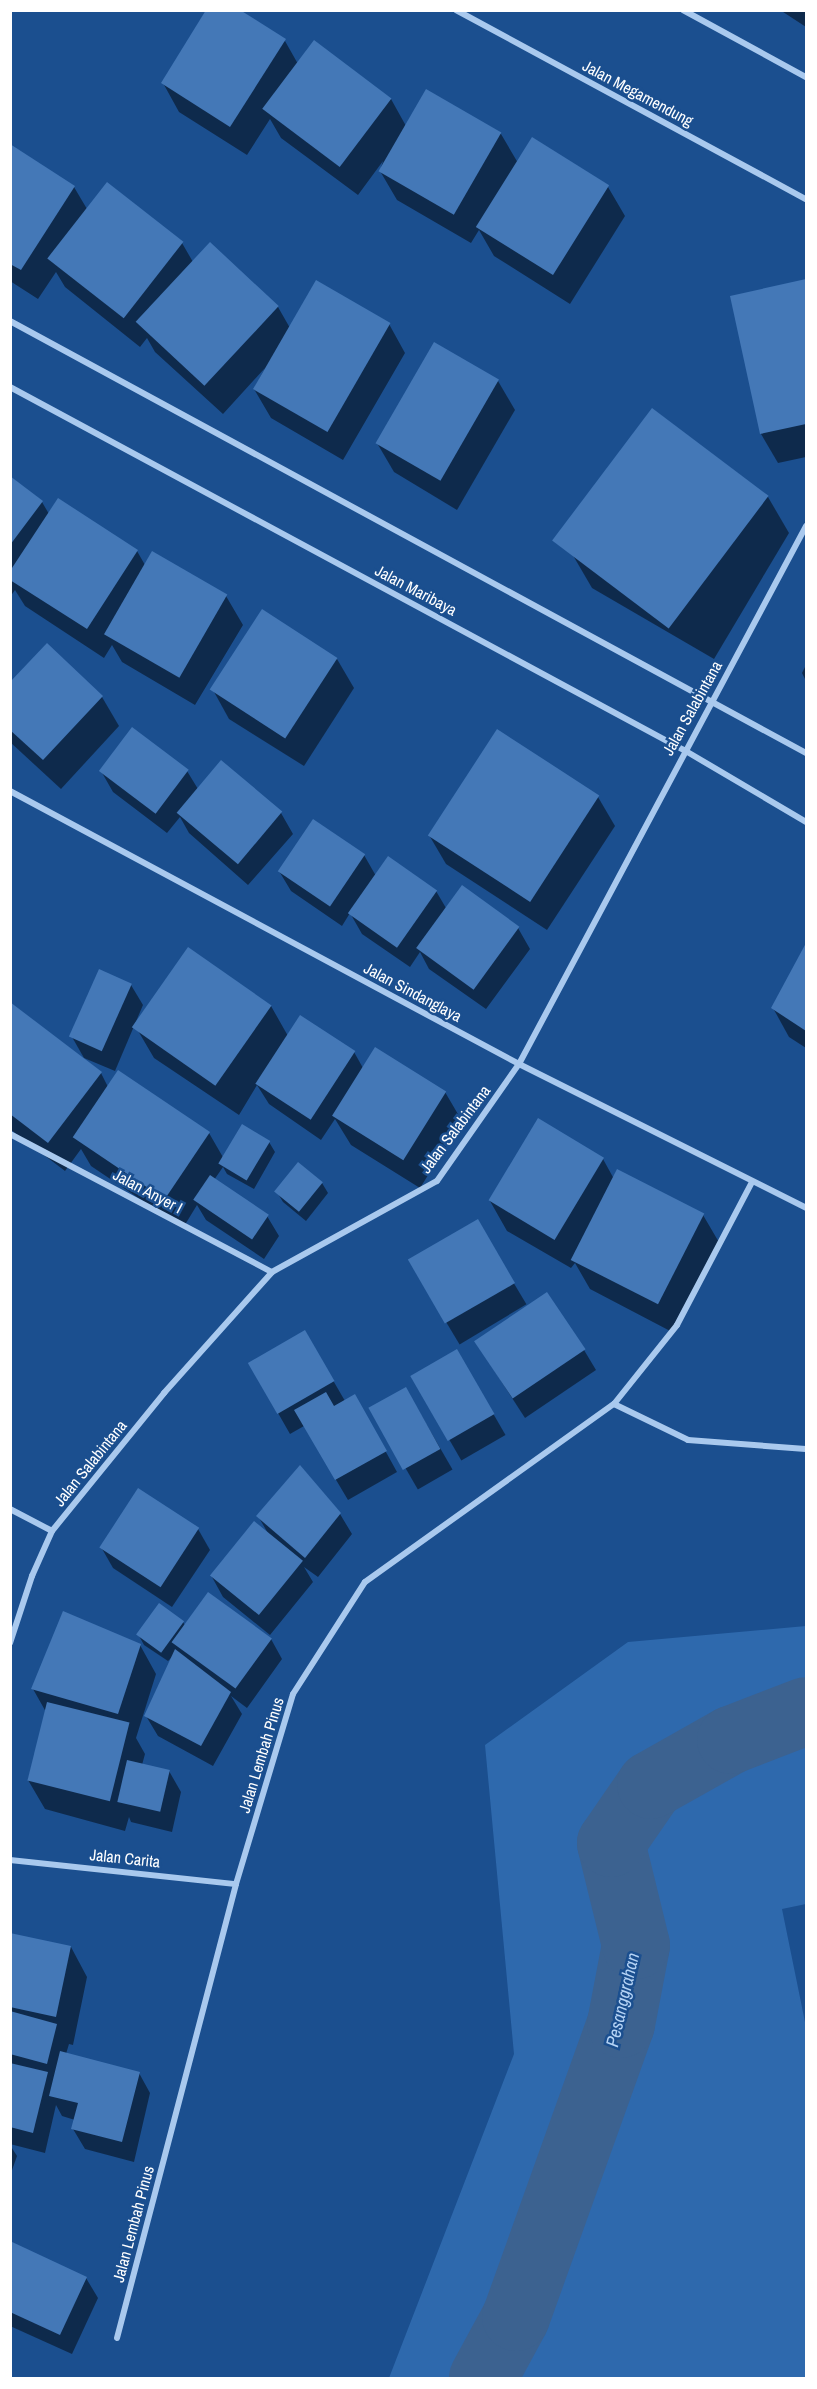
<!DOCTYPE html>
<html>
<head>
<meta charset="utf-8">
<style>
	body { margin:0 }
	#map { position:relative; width:817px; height:2389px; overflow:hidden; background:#1b4f8f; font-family:"Archivo Narrow",sans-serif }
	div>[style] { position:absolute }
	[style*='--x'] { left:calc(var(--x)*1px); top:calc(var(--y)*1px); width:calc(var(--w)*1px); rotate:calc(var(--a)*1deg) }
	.green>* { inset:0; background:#2e69ad }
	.shadow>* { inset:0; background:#0007; transform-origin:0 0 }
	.river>* { height:68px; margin:-34px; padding:0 34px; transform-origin:34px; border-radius:34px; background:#3c6290 }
	.building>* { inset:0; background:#4478b7; transform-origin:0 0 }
	.minor>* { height:6px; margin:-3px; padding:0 3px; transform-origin:3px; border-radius:3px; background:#a9c9ee }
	span { translate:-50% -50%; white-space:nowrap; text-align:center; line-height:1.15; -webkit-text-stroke:5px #1b4f8f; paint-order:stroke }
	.street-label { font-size:16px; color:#fff }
	.water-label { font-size:18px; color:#b5d3f5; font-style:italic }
	.frame { position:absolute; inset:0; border:12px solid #fff; pointer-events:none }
</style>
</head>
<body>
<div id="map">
	<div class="green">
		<i style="clip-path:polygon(806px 1626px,806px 1904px,782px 1909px,806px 2027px,806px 2378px,389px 2378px,514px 2054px,485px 1745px,628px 1642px)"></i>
	</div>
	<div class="shadow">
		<i style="clip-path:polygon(780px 10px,806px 10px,806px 27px)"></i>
		<i style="clip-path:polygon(285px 41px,298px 64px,391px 99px,406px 126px,501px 134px,518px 163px,533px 139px,608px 187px,625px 216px,570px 304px,494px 256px,479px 230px,471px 243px,397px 200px,380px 171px,383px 161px,358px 195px,281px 138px,270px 119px,247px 155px,179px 112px,163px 83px)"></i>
		<i style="clip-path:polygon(10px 146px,74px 187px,87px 209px,182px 243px,193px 262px,278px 307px,290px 328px,389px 324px,405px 353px,343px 460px,271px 418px,254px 389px,265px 368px,223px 414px,155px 352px,147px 338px,140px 347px,65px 287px,56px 272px,38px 299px,10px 281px)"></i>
		<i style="clip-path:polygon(806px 280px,806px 457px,778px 463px,761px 434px,731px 297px)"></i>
		<i style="clip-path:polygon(498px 381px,515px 410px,457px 510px,394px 472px,377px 443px)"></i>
		<i style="clip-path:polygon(10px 478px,42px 502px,49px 514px,137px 551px,145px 565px,226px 596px,243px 625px,195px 705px,122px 662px,112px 645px,104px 658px,25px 606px,15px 590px,10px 597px)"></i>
		<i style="clip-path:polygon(768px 497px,789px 533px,714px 659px,592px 588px,571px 552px)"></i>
		<i style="clip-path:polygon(47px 645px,102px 697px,119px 726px,61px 789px,10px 742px,10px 684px)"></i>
		<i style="clip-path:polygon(337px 659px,354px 688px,304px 766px,229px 719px,213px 690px)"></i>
		<i style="clip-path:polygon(806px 665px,806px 681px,802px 673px)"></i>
		<i style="clip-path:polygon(101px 771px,187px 771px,198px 789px,281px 813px,293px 834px,248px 885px,189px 833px,180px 817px,167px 833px,113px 792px)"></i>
		<i style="clip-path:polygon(598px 797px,615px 826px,547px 930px,446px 864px,429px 835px)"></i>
		<i style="clip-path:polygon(364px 855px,376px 876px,436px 891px,446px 908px,518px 928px,530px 949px,486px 1009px,429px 969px,420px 952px,410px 967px,362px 934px,350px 913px,342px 926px,291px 891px,279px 871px)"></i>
		<i style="clip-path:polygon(806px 947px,806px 1048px,789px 1037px,773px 1008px)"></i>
		<i style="clip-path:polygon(131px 985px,143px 1005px,115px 1071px,84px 1058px,72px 1037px)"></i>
		<i style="clip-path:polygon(10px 1004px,101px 1073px,108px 1087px,209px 1133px,224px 1159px,269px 1142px,275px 1152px,254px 1189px,227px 1174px,223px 1167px,214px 1180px,267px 1216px,279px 1236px,264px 1259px,206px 1220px,197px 1205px,183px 1228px,91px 1166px,81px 1149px,65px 1171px,10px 1129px)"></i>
		<i style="clip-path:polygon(271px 1006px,288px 1036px,354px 1052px,363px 1068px,445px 1092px,462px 1121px,420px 1188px,351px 1145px,335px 1119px,321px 1140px,269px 1104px,257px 1085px,239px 1115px,154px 1058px,137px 1029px)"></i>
		<i style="clip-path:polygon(603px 1159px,614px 1179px,703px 1215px,720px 1244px,674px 1333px,590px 1289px,575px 1263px,571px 1268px,507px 1231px,490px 1201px)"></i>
		<i style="clip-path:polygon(322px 1183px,328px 1193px,306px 1221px,283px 1202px,277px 1192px)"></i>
		<i style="left:477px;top:1222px;width:96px;height:78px;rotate:59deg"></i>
		<i style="clip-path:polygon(305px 1332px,345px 1401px,355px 1396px,397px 1472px,348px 1500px,304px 1426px,290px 1434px,250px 1364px)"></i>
		<i style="clip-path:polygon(476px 1342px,584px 1350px,596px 1370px,525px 1418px)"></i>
		<i style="left:457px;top:1351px;width:97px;height:51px;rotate:60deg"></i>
		<i style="left:406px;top:1389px;width:93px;height:40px;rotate:60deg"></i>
		<i style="clip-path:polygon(340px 1514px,352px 1534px,318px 1577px,304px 1567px,313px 1582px,270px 1635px,223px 1597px,212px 1577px,269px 1535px,258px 1516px)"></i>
		<i style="clip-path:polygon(198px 1529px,210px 1550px,172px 1607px,113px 1568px,101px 1547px)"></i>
		<i style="clip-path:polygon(183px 1622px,186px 1627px,271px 1639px,282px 1659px,247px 1708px,231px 1696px,242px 1714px,213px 1766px,158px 1736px,146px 1716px,173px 1656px,168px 1661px,144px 1645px,138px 1634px)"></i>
		<i style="clip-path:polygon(140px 1645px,156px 1674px,136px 1738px,145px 1754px,142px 1765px,169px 1771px,181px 1792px,172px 1832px,131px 1822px,129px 1817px,125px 1831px,45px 1809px,28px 1780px,46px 1712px,33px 1689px)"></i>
		<i style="clip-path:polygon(10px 1934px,71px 1947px,87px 1977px,73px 2045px,69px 2044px,66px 2054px,139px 2073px,150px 2093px,134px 2162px,85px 2149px,73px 2129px,75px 2120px,62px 2116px,56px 2105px,45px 2153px,10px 2144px)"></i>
		<i style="clip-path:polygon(10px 2145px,17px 2156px,10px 2176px)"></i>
		<i style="clip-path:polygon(10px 2242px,86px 2278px,98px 2298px,72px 2354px,10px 2326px)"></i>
	</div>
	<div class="river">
		<i style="--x:483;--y:2378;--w:69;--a:-61.6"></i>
		<i style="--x:516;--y:2317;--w:311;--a:-70.3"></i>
		<i style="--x:621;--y:2024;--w:80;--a:-79.2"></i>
		<i style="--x:636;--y:1945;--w:105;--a:-103.8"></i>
		<i style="--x:611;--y:1843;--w:70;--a:-55.4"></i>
		<i style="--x:651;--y:1785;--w:92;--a:-29.4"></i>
		<i style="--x:731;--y:1740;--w:80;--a:-21.1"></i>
	</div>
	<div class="building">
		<i style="clip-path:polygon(206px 10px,240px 10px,286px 39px,230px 127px,161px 83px)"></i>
		<i style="left:314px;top:40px;width:97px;height:86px;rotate:37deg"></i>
		<i style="left:426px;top:89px;width:87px;height:95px;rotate:30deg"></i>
		<i style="left:532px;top:137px;width:91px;height:106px;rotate:32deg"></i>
		<i style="clip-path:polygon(10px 144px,75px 186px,21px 270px,10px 264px)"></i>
		<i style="left:107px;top:182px;width:97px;height:97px;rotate:38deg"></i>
		<i style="left:210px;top:242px;width:94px;height:109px;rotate:43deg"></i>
		<i style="clip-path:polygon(806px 279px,806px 424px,760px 434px,730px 296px)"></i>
		<i style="left:316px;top:280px;width:86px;height:126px;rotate:30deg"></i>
		<i style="left:434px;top:342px;width:75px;height:117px;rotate:30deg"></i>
		<i style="left:652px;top:408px;width:146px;height:166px;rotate:37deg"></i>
		<i style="clip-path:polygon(10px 476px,43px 501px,10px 545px)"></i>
		<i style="clip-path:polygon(58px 498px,138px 550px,87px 629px,10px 580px,10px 571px)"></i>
		<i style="left:152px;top:551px;width:87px;height:96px;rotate:30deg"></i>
		<i style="left:262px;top:609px;width:90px;height:96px;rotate:33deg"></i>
		<i style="clip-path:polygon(47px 643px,103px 696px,43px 760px,10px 730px,10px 682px)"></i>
		<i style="left:132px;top:727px;width:71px;height:55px;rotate:37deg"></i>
		<i style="left:497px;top:729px;width:122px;height:127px;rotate:33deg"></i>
		<i style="left:221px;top:760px;width:80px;height:69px;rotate:40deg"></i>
		<i style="left:313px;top:819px;width:63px;height:63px;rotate:34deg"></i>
		<i style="left:388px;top:856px;width:60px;height:70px;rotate:35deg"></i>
		<i style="left:462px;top:885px;width:71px;height:78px;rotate:36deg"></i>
		<i style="clip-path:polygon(806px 943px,806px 1031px,771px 1008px)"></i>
		<i style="left:188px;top:947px;width:102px;height:98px;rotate:35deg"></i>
		<i style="left:99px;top:969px;width:36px;height:74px;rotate:24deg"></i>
		<i style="clip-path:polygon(10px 1002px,102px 1072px,48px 1143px,10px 1114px)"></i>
		<i style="left:300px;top:1015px;width:66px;height:82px;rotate:33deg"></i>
		<i style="left:375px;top:1047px;width:84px;height:81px;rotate:32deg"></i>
		<i style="left:118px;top:1070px;width:111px;height:81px;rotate:34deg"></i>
		<i style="left:538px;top:1118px;width:77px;height:96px;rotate:31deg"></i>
		<i style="left:242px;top:1124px;width:33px;height:46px;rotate:31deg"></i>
		<i style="left:298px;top:1162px;width:32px;height:38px;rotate:39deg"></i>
		<i style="left:617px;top:1169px;width:98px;height:102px;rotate:27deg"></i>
		<i style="left:210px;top:1175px;width:71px;height:30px;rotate:34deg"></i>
		<i style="left:478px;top:1219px;width:74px;height:81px;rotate:60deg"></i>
		<i style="left:547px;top:1292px;width:69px;height:88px;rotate:56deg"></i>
		<i style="left:305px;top:1330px;width:59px;height:66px;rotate:60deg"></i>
		<i style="left:457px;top:1349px;width:75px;height:54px;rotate:60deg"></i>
		<i style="left:406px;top:1387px;width:71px;height:43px;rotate:61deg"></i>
		<i style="clip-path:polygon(326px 1392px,334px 1406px,355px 1394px,387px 1451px,335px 1480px,294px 1410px)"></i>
		<i style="clip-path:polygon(300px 1465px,341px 1513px,305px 1558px,256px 1516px)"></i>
		<i style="left:138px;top:1488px;width:73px;height:71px;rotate:33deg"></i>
		<i style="left:254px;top:1521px;width:63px;height:70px;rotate:39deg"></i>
		<i style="left:208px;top:1592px;width:79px;height:62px;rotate:36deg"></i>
		<i style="left:159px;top:1603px;width:31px;height:39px;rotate:36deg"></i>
		<i style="clip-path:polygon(63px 1611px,141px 1644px,118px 1714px,31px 1689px)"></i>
		<i style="clip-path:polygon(175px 1649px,231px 1692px,201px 1746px,144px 1716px)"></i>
		<i style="left:47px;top:1702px;width:85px;height:81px;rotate:14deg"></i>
		<i style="left:127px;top:1760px;width:44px;height:43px;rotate:13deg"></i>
		<i style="clip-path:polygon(10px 1933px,71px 1946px,56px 2017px,10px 2007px)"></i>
		<i style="clip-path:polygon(10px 2011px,57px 2024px,47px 2064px,10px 2054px)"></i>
		<i style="clip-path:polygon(60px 2051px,140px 2072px,122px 2142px,71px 2129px,78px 2103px,49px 2096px)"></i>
		<i style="clip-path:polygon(10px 2063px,48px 2072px,33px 2133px,10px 2127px)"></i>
		<i style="clip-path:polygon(10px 2241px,87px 2277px,60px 2335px,10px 2312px)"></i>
	</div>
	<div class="minor">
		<i style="--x:456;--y:10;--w:398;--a:28.4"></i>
		<i style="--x:683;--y:10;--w:140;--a:28.6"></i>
		<i style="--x:10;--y:321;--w:906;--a:28.49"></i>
		<i style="--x:10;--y:387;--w:766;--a:28.31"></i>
		<i style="--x:684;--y:750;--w:142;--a:30.5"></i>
		<i style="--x:10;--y:791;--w:578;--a:28.21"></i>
		<i style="--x:519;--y:1064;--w:321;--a:26.6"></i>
		<i style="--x:10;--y:1134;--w:296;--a:27.8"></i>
		<i style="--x:614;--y:1404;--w:82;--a:25.9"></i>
		<i style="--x:688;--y:1440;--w:118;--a:4.4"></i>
		<i style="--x:10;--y:1509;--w:47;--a:27.6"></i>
		<i style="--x:10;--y:1643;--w:71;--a:-71.8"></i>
		<i style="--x:32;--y:1576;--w:49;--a:-66"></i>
		<i style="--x:52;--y:1531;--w:178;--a:-50.9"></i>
		<i style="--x:164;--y:1393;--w:162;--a:-48.2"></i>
		<i style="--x:272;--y:1272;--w:188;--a:-28.9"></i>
		<i style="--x:437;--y:1181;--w:143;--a:-55"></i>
		<i style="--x:519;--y:1064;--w:610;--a:-61.92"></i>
		<i style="--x:10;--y:1860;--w:227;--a:6.1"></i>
		<i style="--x:117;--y:2338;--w:469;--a:-75.3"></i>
		<i style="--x:236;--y:1884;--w:198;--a:-73.3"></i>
		<i style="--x:293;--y:1694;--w:133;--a:-57.3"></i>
		<i style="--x:365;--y:1582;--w:306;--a:-35.6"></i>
		<i style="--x:614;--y:1404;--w:101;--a:-51.4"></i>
		<i style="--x:677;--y:1325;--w:161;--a:-62.3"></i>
	</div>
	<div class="street-label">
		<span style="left:638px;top:93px;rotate:28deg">Jalan Megamendung</span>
		<span style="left:416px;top:590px;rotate:28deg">Jalan Maribaya</span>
		<span style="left:692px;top:708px;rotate:-61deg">Jalan Salabintana</span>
		<span style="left:413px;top:992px;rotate:28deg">Jalan Sindanglaya</span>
		<span style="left:455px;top:1129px;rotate:-53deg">Jalan Salabintana</span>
		<span style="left:148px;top:1191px;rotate:28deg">Jalan Anyer I</span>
		<span style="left:90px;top:1463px;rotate:-51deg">Jalan Salabintana</span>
		<span style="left:261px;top:1755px;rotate:-73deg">Jalan Lembah Pinus</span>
		<span style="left:125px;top:1858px;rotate:6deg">Jalan Carita</span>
		<span style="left:133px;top:2224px;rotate:-75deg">Jalan Lembah Pinus</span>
	</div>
	<div class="water-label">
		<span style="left:623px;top:2000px;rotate:-77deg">Pesanggrahan</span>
	</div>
	<div class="frame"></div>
</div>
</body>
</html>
